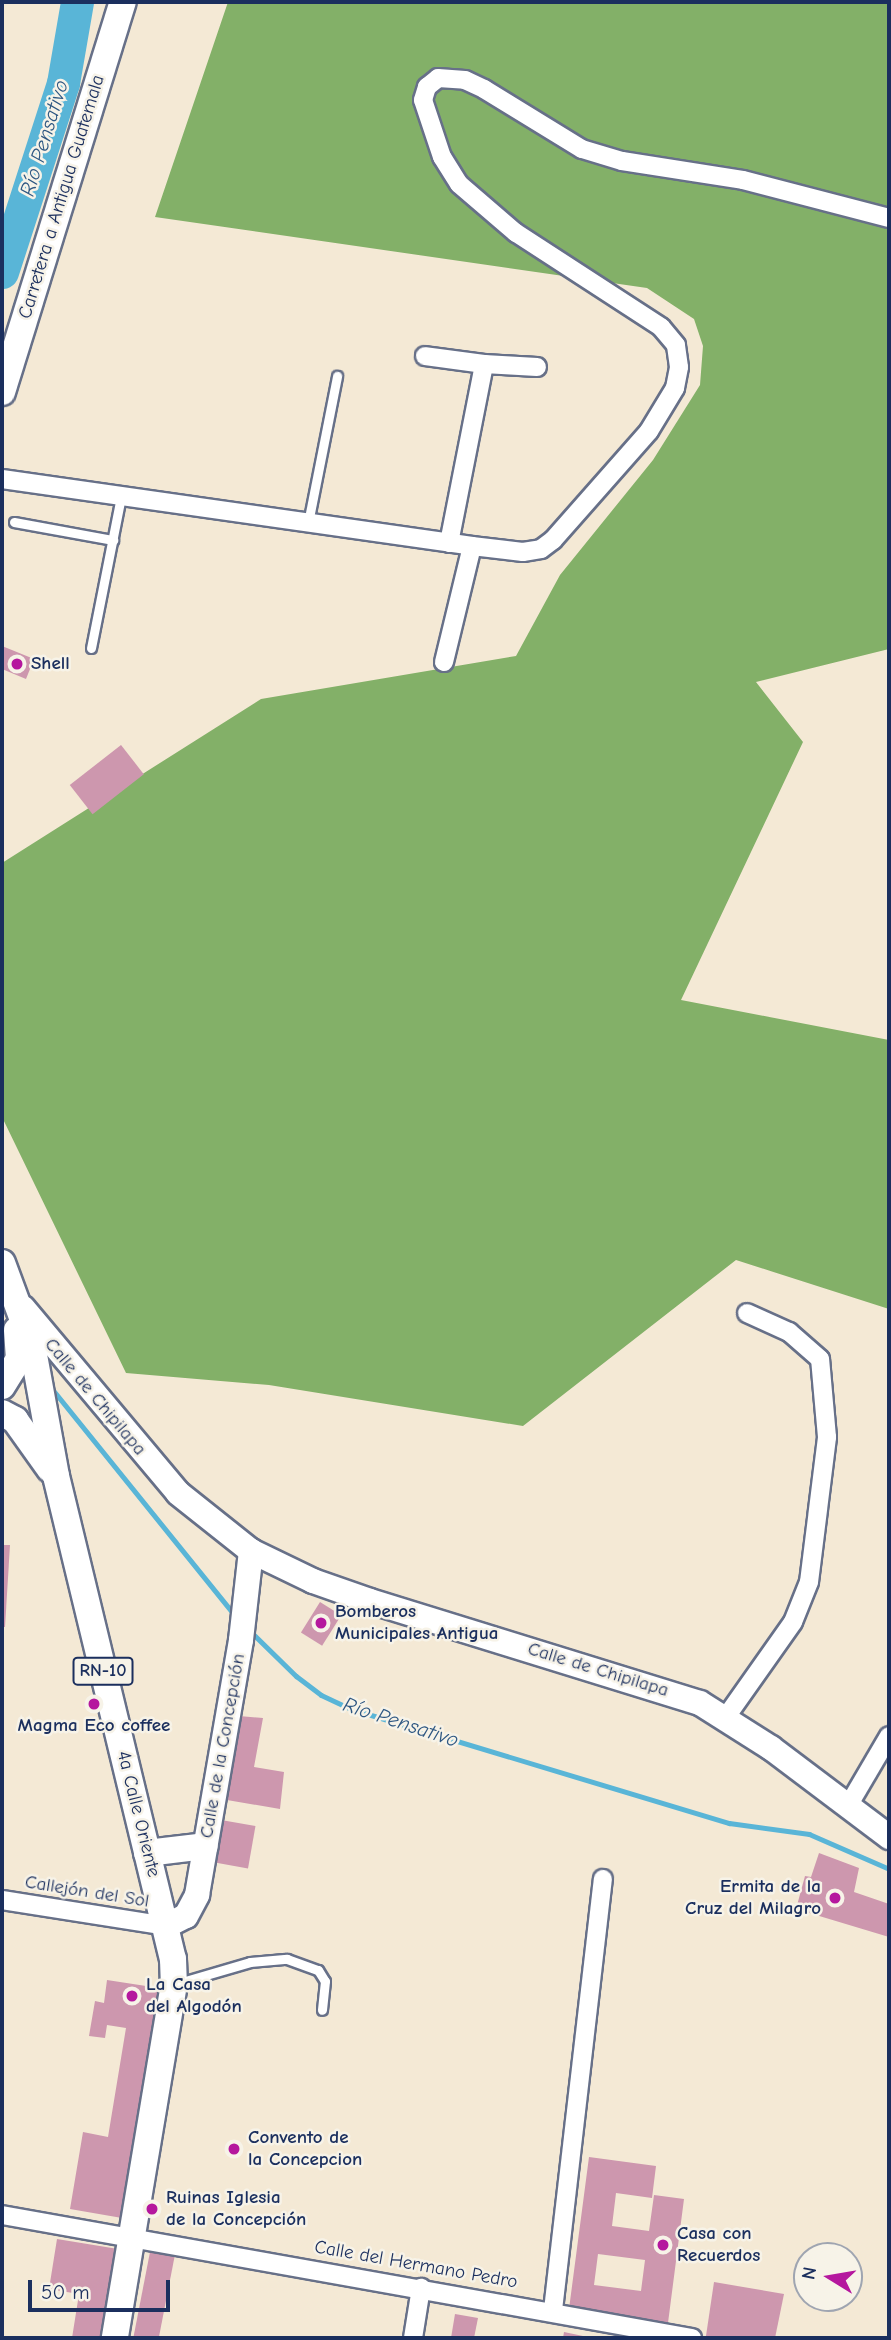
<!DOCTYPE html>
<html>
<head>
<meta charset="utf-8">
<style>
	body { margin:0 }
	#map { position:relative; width:891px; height:2340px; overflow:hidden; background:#f4e9d5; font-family:"Comic Neue",sans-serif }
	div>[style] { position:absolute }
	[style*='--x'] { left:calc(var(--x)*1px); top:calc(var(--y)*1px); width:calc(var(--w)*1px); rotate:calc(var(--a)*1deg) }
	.forest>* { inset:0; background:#83b068 }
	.stream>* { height:5px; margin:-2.5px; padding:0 2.5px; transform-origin:2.5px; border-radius:2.5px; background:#59b5d7 }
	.river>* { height:33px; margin:-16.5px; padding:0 16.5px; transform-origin:16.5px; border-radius:16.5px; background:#59b5d7 }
	.building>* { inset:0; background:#cd97ae; transform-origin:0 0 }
	.roads { filter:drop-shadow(2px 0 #677088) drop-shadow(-2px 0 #677088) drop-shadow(0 2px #677088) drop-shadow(0 -2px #677088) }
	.lane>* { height:9px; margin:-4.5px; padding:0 4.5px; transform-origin:4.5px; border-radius:4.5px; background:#fff }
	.street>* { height:18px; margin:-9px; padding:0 9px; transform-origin:9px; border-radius:9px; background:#fff }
	.secondary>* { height:24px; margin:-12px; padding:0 12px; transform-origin:12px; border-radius:12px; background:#fff }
	.primary>* { height:26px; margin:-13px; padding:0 13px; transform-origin:13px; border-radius:13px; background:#fff }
	.dots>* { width:19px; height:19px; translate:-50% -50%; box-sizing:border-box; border:4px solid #f7f3e8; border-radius:50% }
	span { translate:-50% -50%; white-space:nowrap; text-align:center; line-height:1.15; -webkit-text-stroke:5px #f7f3e8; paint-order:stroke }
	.shield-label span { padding:2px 5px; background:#f7f3e8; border:2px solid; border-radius:5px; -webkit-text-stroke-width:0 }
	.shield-label { font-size:18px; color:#1b2f5e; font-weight:700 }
	.street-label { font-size:19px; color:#1b2f5e }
	.poi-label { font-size:19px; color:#1b2f5e; font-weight:700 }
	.left { translate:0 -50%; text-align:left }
	.right { translate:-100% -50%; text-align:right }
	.water-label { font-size:21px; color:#2e5782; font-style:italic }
	.frame { position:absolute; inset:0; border:4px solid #1b2f5e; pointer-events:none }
	.north { position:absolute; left:793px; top:2242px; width:70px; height:70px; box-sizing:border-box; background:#f7f3e8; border:2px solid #9fa5b1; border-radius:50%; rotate:281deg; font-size:19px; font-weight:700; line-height:28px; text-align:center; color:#1b2f5e }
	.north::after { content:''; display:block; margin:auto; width:24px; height:32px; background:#b5179e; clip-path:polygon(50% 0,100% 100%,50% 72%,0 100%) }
	.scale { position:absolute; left:28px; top:2280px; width:142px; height:32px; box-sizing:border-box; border:4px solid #1b2f5e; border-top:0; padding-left:9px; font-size:21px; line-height:24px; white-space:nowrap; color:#1b2f5e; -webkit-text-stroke:5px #f7f3e8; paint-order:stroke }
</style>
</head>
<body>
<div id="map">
	<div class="forest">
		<i style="clip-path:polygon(228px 2px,889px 2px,889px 649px,756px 682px,803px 742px,681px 1000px,889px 1040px,889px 1309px,736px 1260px,523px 1426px,269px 1385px,126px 1373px,2px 1117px,2px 863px,261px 699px,516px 656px,560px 575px,653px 460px,700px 385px,703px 346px,694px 319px,647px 288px,155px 217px)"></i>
	</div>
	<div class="stream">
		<i style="--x:48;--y:1384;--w:298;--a:51.1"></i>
		<i style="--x:249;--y:1630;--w:66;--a:44.4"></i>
		<i style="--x:296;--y:1676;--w:31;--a:37"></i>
		<i style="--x:321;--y:1695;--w:33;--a:25"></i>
		<i style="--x:351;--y:1709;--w:395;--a:16.8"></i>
		<i style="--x:729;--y:1823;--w:81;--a:7.8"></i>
		<i style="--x:809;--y:1834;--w:87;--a:23.6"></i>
	</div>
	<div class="river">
		<i style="--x:2;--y:272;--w:199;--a:-72.1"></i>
		<i style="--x:63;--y:83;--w:82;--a:-80.2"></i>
	</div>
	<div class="building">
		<i style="clip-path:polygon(2px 646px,34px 659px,26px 679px,2px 669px)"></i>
		<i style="left:121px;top:745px;width:37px;height:65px;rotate:52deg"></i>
		<i style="clip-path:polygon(2px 1545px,10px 1545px,5px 1627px,2px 1627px)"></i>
		<i style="left:320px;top:1602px;width:25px;height:36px;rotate:32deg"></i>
		<i style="clip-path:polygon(239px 1716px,263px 1718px,254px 1767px,284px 1772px,280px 1809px,227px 1800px)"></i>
		<i style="left:221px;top:1820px;width:35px;height:43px;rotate:10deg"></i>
		<i style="clip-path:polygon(819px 1853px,859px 1868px,854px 1892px,889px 1904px,889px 1937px,796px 1909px,805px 1876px,811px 1877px)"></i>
		<i style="clip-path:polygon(107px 1980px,159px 1988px,122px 2218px,70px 2209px,83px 2132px,108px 2137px,126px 2028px,107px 2025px,105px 2038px,89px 2036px,95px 2001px,104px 2003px)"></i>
		<i style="clip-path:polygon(evenodd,589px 2157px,656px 2166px,652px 2198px,616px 2193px,612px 2226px,649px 2231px,654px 2195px,684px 2199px,668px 2323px,569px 2309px,589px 2157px,598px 2254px,645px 2260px,641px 2291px,594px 2285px,598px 2254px)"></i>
		<i style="clip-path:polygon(57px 2239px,118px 2249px,103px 2338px,72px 2338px,79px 2294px,49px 2289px)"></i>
		<i style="left:150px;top:2252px;width:25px;height:88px;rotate:11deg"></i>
		<i style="clip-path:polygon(714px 2282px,784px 2294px,775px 2338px,706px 2336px)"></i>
		<i style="clip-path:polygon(455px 2314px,478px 2318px,474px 2338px,451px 2338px)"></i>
		<i style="clip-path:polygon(564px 2332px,583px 2336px,582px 2338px,563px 2338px)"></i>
	</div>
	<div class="roads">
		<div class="lane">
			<i style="--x:14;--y:522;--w:101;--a:10.3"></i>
			<i style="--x:308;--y:523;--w:150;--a:-78.8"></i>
			<i style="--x:91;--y:648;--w:155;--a:-78.8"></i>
			<i style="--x:175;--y:1984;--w:78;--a:-16.3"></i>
			<i style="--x:250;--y:1962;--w:37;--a:-5"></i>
			<i style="--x:287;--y:1959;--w:33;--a:20"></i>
			<i style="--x:318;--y:1970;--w:13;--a:58"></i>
			<i style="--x:325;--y:1981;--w:29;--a:96"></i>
		</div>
		<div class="street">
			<i style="--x:425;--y:356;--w:60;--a:7.7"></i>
			<i style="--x:2;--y:479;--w:475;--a:8.1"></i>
			<i style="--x:472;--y:546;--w:51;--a:6.7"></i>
			<i style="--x:523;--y:552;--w:18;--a:-9"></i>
			<i style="--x:541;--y:549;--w:15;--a:-37"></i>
			<i style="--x:553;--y:540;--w:145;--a:-48.6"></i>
			<i style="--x:649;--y:431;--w:50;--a:-58.8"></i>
			<i style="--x:675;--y:388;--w:21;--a:-79"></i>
			<i style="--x:679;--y:367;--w:22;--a:-98"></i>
			<i style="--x:676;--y:345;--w:23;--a:-130"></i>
			<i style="--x:661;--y:327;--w:173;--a:-147"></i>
			<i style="--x:516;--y:233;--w:75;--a:-139.3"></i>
			<i style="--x:459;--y:184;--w:32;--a:-122"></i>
			<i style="--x:442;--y:157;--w:60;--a:-108.4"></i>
			<i style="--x:423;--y:100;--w:14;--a:-73"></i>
			<i style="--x:427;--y:87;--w:14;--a:-39"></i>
			<i style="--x:438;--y:78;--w:27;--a:4"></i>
			<i style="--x:465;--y:80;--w:21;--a:25"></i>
			<i style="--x:484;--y:89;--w:115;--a:31.5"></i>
			<i style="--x:582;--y:149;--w:42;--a:16.7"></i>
			<i style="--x:622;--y:161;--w:122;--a:8.9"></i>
			<i style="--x:743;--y:180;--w:151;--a:14.6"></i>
			<i style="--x:449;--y:543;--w:182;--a:-78.9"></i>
			<i style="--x:484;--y:364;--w:53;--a:3.2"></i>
			<i style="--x:444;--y:662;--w:119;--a:-76.4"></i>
			<i style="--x:726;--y:1717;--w:116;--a:-54.8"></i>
			<i style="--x:793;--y:1622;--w:43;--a:-68.2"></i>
			<i style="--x:809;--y:1582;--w:146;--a:-82.9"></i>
			<i style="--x:827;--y:1437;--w:78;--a:-95.1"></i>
			<i style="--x:820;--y:1359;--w:41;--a:-138.9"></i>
			<i style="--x:789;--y:1332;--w:46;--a:-155.7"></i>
			<i style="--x:848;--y:1806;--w:81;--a:-59.6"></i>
			<i style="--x:2;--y:1900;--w:166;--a:9"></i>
			<i style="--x:2;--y:2215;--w:701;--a:10.11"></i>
			<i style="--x:553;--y:2310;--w:434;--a:-83.4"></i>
			<i style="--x:413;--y:2338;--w:51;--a:-80.9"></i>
		</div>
		<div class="secondary">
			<i style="--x:23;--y:1308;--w:241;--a:50"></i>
			<i style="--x:178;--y:1493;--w:93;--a:38.5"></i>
			<i style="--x:251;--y:1551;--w:69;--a:25.8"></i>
			<i style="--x:313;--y:1581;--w:60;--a:19.3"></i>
			<i style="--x:370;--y:1601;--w:345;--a:17.2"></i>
			<i style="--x:700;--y:1703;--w:84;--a:32.4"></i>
			<i style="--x:771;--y:1748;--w:148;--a:37"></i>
			<i style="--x:166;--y:1926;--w:22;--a:-27"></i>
			<i style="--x:186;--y:1916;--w:24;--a:-62"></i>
			<i style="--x:197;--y:1895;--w:259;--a:-80.2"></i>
			<i style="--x:241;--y:1640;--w:90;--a:-83.6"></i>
		</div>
		<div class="primary">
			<i style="--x:2;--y:392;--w:408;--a:-72.8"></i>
			<i style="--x:2;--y:1263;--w:86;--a:69.7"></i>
			<i style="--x:32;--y:1344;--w:134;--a:79.7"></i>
			<i style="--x:56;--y:1476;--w:497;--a:76.4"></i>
			<i style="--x:173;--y:1959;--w:25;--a:88"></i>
			<i style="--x:174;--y:1984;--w:359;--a:99.5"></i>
			<i style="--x:2;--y:1386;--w:32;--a:-58"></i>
			<i style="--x:19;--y:1359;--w:29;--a:-94"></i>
			<i style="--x:2;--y:1413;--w:15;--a:28"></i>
			<i style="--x:15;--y:1420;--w:60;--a:54.5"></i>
			<i style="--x:147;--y:1853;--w:58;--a:-6.9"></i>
		</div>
	</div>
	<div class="dots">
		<i style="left:17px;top:664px;background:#b5179e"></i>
		<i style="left:321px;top:1623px;background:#b5179e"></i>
		<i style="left:94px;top:1704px;background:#b5179e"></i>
		<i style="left:835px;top:1898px;background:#b5179e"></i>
		<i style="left:132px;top:1996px;background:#b5179e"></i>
		<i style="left:234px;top:2149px;background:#b5179e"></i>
		<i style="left:152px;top:2209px;background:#b5179e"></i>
		<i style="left:663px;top:2245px;background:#b5179e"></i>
	</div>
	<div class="shield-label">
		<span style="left:103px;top:1671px">RN-10</span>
	</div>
	<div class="street-label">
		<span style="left:62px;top:197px;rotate:-73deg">Carretera a Antigua Guatemala</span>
		<span style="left:95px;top:1397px;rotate:50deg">Calle de Chipilapa</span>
		<span style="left:598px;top:1670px;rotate:17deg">Calle de Chipilapa</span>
		<span style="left:223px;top:1746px;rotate:-80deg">Calle de la Concepción</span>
		<span style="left:138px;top:1814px;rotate:76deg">4a Calle Oriente</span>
		<span style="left:87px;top:1892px;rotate:9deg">Callejón del Sol</span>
		<span style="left:416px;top:2265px;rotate:10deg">Calle del Hermano Pedro</span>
	</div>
	<div class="poi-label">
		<span class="left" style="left:31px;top:664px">Shell</span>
		<span class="left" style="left:335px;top:1623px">Bomberos<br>Municipales Antigua</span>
		<span style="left:94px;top:1726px">Magma Eco coffee</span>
		<span class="right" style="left:821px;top:1898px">Ermita de la<br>Cruz del Milagro</span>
		<span class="left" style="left:146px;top:1996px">La Casa<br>del Algodón</span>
		<span class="left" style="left:248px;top:2149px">Convento de<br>la Concepcion</span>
		<span class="left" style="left:166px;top:2209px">Ruinas Iglesia<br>de la Concepción</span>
		<span class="left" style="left:677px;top:2245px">Casa con<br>Recuerdos</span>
	</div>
	<div class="water-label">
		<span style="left:44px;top:138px;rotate:-73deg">Río Pensativo</span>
		<span style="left:401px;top:1722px;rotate:18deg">Río Pensativo</span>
	</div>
	<div class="frame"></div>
	<div class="north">N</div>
	<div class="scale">50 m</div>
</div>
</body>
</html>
